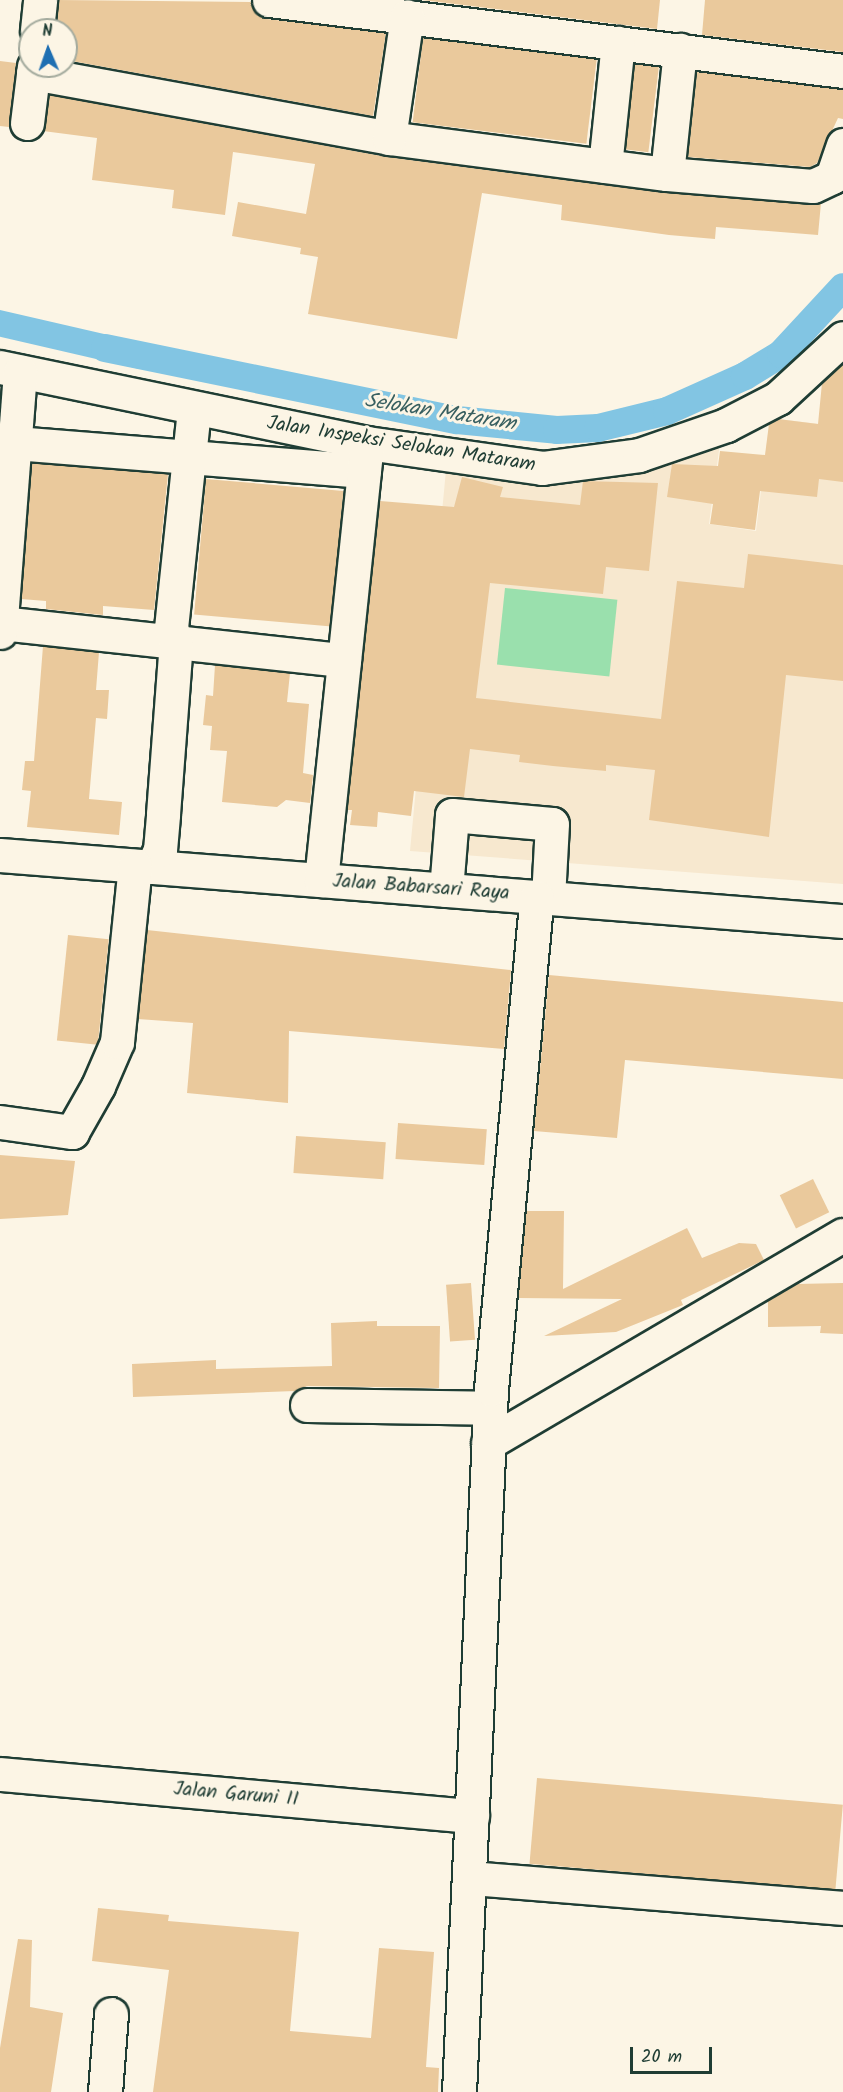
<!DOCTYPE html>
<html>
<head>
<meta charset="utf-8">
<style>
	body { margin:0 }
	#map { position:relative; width:843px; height:2092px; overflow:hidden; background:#fcf5e5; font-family:Kalam,sans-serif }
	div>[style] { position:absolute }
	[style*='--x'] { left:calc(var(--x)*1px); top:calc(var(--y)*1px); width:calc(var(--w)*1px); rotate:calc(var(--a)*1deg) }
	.built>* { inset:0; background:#f7e8cf }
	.green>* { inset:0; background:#9ae0ad; transform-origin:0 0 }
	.water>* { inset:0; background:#82c5e3; transform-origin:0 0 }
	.canal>* { height:28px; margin:-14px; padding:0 14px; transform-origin:14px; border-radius:14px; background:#82c5e3 }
	.building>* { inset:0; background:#eac99c; transform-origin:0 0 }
	.roads { filter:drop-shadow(2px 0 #1f3d34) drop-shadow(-2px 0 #1f3d34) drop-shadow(0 2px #1f3d34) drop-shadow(0 -2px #1f3d34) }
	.minor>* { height:33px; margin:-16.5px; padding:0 16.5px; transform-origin:16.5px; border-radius:16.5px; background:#fcf5e5 }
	span { translate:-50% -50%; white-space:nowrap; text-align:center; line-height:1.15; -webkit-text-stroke:6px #fcf5e5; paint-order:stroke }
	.street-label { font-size:20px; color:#1f3d34 }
	.water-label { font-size:21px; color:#385f60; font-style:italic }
	.north { position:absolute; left:18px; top:18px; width:60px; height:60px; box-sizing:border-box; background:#fcf5e5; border:2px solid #a4ab9e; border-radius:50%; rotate:358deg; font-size:16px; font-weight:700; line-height:24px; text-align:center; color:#1f3d34 }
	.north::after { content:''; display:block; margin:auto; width:21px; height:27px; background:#1f6fb2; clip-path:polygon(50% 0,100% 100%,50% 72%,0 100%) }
	.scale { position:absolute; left:630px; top:2047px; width:82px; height:27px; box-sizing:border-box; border:3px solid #1f3d34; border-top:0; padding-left:8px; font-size:18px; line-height:21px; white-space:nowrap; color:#1f3d34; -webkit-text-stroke:4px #fcf5e5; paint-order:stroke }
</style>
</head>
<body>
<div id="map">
	<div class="built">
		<i style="clip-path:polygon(770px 418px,843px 427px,843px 884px,410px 851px,446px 470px,720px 443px,709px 524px,756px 531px)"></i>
	</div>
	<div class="green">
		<i style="left:505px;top:588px;width:113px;height:77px;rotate:6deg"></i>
	</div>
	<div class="water">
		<i style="left:0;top:310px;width:148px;height:26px;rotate:13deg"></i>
	</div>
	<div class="canal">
		<i style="--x:105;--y:348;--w:359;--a:11.6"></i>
		<i style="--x:457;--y:420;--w:100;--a:5.7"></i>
		<i style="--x:557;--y:430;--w:41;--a:-2.8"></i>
		<i style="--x:598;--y:428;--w:71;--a:-13.8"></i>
		<i style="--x:667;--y:411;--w:85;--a:-24.2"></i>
		<i style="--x:745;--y:376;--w:42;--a:-31.4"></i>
		<i style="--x:781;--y:354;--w:91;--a:-47.2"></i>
	</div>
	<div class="building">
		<i style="clip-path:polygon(58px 0,251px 2px,257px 15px,267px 19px,386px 33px,373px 116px,66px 60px,66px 30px,56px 30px)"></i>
		<i style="clip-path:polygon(422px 0,660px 0,657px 29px)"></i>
		<i style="clip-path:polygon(705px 0,843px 0,843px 52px,702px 35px)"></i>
		<i style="left:423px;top:38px;width:175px;height:85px;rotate:7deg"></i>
		<i style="clip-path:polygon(0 61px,16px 63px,9px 127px,0 126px)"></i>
		<i style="left:635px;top:64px;width:24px;height:86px;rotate:7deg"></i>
		<i style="clip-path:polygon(697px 72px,843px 89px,843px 119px,838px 118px,817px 163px,810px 167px,688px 157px)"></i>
		<i style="clip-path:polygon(49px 95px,387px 157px,665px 193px,821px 203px,818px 235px,716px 227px,715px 239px,669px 235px,561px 220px,562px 205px,482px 193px,457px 339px,308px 314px,318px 257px,300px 254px,301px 248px,232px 236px,238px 202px,306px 214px,315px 164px,233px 152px,225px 215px,172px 208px,174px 190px,92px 180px,97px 138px,43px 131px)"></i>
		<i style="clip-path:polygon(843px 364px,843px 482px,819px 479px,817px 497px,760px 491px,755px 530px,710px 524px,713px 504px,667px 497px,672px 464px,718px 466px,720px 451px,765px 455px,769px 424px,778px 419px,818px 424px,822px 383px)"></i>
		<i style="clip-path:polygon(32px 463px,168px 474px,154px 610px,103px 606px,103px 615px,46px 609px,46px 601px,21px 599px)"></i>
		<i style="clip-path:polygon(462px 477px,503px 487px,500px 497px,580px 505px,583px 481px,658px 483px,649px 571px,606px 567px,603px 594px,490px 583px,476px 698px,661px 719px,677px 581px,744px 588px,748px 554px,843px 565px,843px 681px,786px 675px,769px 837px,649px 820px,655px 770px,606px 765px,606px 771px,553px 766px,519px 762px,520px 755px,470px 749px,464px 797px,414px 791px,411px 816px,378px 812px,377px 827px,350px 825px,352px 810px,347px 810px,380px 501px,454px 507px)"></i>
		<i style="left:206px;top:479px;width:138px;height:136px;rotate:5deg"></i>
		<i style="clip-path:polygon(43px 646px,99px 652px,96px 690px,109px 690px,107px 719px,96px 718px,89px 799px,122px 802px,119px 835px,27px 827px,31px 791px,22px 790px,25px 761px,34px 761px)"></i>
		<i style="clip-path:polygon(215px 665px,290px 673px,287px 702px,309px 704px,303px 773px,313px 775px,310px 803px,286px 800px,277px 807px,222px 802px,227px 751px,210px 750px,212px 726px,203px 725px,206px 695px,213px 696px)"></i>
		<i style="clip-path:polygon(147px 930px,511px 970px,504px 1049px,289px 1031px,288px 1103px,187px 1093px,193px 1023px,138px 1019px)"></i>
		<i style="left:68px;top:935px;width:41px;height:106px;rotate:6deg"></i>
		<i style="clip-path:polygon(549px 975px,843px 1002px,843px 1079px,625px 1060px,617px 1138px,534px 1131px)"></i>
		<i style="left:398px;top:1123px;width:89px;height:36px;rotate:4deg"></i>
		<i style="left:296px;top:1136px;width:90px;height:37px;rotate:4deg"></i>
		<i style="clip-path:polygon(0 1155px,75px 1161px,68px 1215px,0 1219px)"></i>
		<i style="left:813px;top:1179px;width:37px;height:37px;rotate:64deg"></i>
		<i style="clip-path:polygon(526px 1211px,564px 1211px,563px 1289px,687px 1228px,702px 1258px,739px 1243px,756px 1244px,764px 1260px,681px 1300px,683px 1305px,616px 1332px,544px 1336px,622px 1299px,518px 1298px)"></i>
		<i style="left:471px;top:1283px;width:57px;height:25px;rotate:86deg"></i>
		<i style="clip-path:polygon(843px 1283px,843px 1334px,820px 1333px,821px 1326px,768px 1327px,768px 1301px,797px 1284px)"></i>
		<i style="clip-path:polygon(377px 1321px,377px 1326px,440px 1326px,439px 1388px,307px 1386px,295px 1391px,133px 1397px,132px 1364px,216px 1360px,216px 1369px,332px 1366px,331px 1323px)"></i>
		<i style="left:537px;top:1778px;width:307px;height:86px;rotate:5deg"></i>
		<i style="clip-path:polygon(98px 1908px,169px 1915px,168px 1921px,299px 1932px,290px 2031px,371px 2038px,379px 1948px,434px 1952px,426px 2067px,439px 2068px,438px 2092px,153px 2092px,169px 1970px,92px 1961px)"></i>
		<i style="clip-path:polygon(18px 1939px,32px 1940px,30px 2007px,63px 2013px,51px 2092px,0 2092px,0 2048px)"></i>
	</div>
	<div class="roads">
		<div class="minor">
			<i style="--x:269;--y:0;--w:578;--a:7.05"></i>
			<i style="--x:37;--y:30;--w:30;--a:-84"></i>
			<i style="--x:33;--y:73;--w:362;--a:10.3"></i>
			<i style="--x:389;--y:138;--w:280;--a:7.4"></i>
			<i style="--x:667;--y:174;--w:146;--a:4.7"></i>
			<i style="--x:813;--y:186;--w:21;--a:-25"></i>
			<i style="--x:832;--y:177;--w:34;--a:-71"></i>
			<i style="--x:27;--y:123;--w:57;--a:-83"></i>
			<i style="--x:389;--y:138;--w:123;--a:-81.6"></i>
			<i style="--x:605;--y:166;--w:124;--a:-84"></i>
			<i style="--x:667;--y:174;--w:125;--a:-84"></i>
			<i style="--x:0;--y:367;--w:375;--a:11.7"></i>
			<i style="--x:367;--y:443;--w:177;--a:8.1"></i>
			<i style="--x:542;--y:468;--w:98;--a:-7.6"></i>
			<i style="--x:639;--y:455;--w:92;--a:-19"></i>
			<i style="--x:726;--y:425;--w:59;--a:-27.4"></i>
			<i style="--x:778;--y:398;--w:88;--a:-42.7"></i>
			<i style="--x:15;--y:443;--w:350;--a:4.6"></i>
			<i style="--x:1;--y:623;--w:345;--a:6.2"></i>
			<i style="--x:0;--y:632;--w:261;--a:-85.6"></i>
			<i style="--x:0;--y:855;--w:846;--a:4.48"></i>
			<i style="--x:152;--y:867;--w:19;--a:-65"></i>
			<i style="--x:160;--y:850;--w:36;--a:-85"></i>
			<i style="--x:163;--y:814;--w:172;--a:-85.7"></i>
			<i style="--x:176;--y:642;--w:15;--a:-110"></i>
			<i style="--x:171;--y:628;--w:220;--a:-84"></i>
			<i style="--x:321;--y:880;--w:439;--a:-84"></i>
			<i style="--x:446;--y:890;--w:75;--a:-85.4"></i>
			<i style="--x:452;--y:815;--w:100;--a:5.1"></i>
			<i style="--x:552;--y:824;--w:74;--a:93.1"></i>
			<i style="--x:0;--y:1122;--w:73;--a:7.9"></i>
			<i style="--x:72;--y:1132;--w:53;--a:-60.5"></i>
			<i style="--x:98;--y:1086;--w:48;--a:-66.6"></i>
			<i style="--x:117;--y:1042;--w:177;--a:-84.2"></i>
			<i style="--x:307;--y:1405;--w:182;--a:0.9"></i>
			<i style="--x:488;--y:1443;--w:411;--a:-30.4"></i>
			<i style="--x:0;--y:1774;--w:474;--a:5.1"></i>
			<i style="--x:470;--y:1878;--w:374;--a:4.6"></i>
			<i style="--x:105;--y:2092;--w:78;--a:-85.6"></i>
			<i style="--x:459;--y:2092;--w:704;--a:-87.39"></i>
			<i style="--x:491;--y:1389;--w:494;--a:-84.7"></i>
		</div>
	</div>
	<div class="street-label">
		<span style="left:401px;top:445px;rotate:9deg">Jalan Inspeksi Selokan Mataram</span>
		<span style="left:421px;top:888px;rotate:4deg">Jalan Babarsari Raya</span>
		<span style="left:236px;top:1795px;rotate:5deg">Jalan Garuni II</span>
	</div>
	<div class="water-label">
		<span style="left:440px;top:413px;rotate:9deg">Selokan Mataram</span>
	</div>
	<div class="north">N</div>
	<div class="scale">20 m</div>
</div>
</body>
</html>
